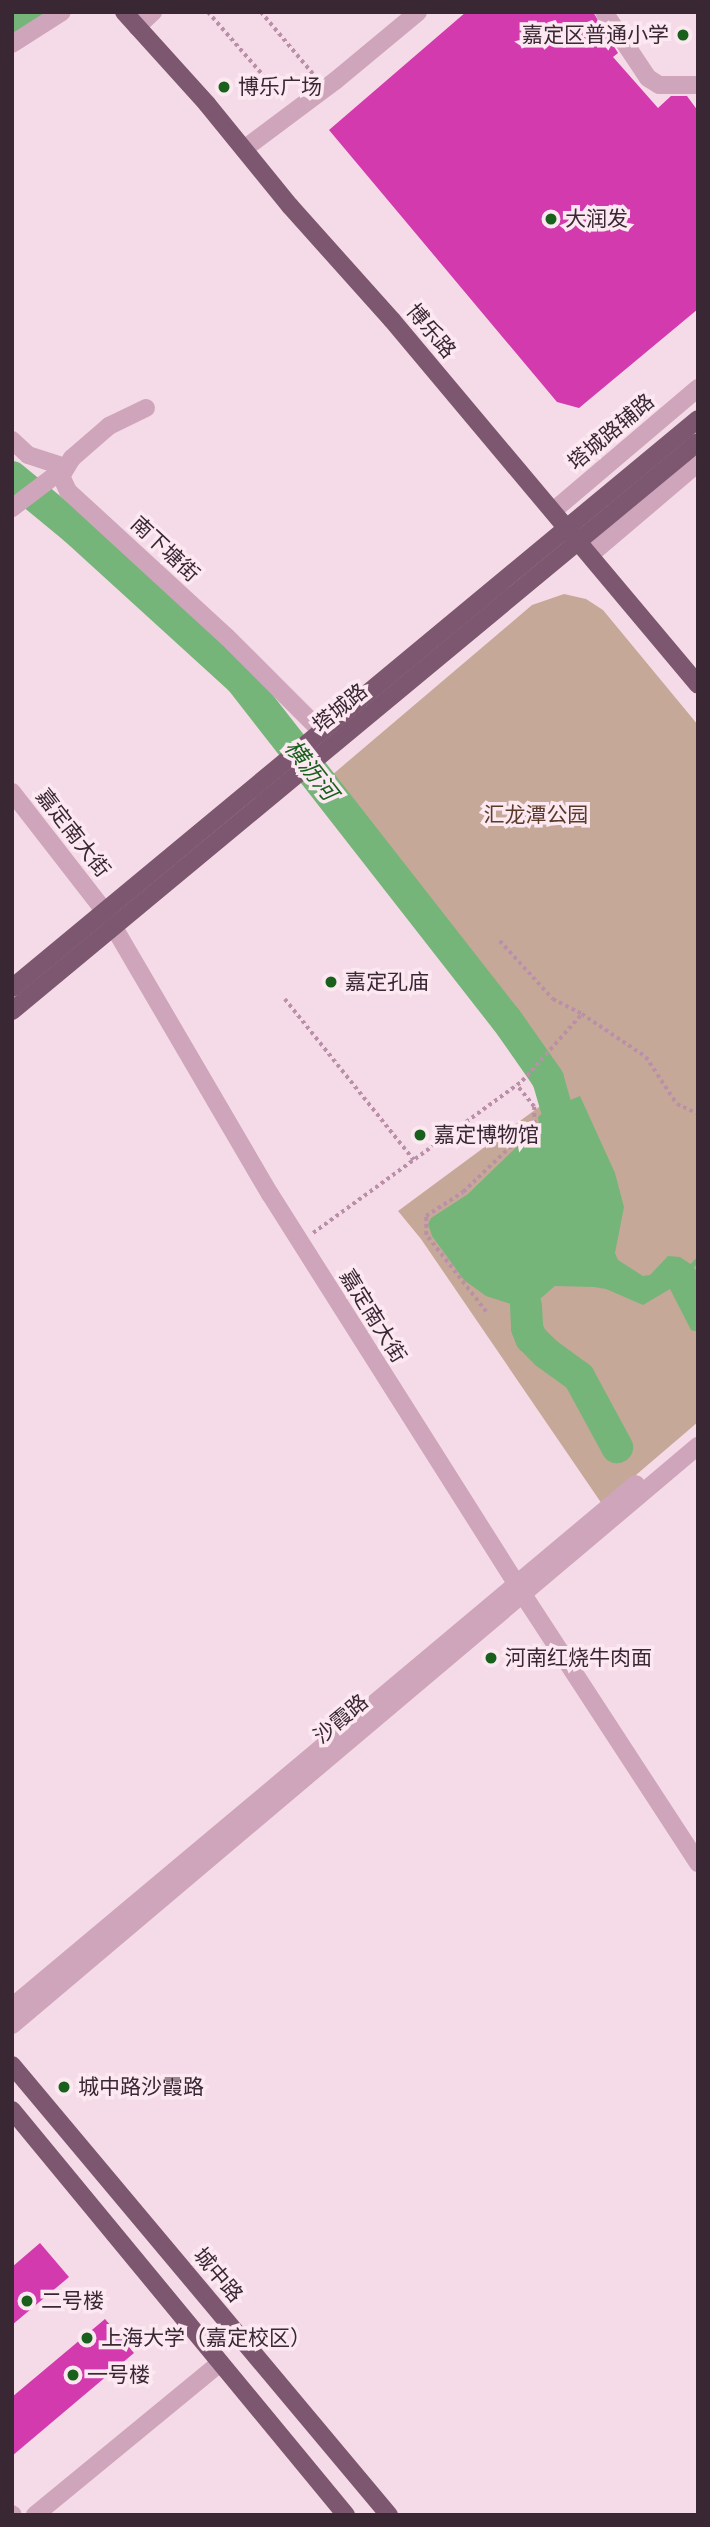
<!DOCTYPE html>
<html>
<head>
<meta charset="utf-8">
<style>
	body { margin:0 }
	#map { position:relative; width:710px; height:2527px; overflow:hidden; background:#f5dbe7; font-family:Helvetica,"Noto Sans SC",sans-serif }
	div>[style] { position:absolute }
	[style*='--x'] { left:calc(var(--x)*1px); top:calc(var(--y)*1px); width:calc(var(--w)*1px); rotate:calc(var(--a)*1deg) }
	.green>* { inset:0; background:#c6a899 }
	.water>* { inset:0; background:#76b579 }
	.stream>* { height:5px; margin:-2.5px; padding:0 2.5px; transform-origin:2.5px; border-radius:2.5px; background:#76b579 }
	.river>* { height:32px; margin:-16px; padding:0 16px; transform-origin:16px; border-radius:16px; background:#76b579 }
	.building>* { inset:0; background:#d33aae }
	.path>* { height:3.5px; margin-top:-1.75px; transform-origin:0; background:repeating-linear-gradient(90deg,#ba8fa8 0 3.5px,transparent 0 7px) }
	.minor>* { height:18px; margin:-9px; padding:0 9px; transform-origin:9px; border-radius:9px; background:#cea5bb }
	.major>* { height:18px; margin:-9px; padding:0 9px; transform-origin:9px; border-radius:9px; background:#7d5670 }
	.dots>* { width:19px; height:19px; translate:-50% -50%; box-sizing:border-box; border:4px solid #fce8f1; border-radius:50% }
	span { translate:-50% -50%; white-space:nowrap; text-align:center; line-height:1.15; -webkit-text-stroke:7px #fce8f1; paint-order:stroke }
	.poi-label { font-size:21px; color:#392734 }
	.right { translate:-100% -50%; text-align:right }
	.left { translate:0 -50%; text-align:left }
	.street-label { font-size:21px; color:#392734 }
	.park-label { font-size:21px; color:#5a3a28 }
	.water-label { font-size:23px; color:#18601c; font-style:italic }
	.frame { position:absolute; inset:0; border:14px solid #392734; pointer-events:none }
</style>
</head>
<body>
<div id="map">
	<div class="green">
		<i style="clip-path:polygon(564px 594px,586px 599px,603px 610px,698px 725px,698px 1422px,602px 1504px,421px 1239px,398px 1211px,543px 1104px,511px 1046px,312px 792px,532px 605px)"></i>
	</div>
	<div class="water">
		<i style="clip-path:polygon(580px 1096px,615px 1173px,624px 1207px,615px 1253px,618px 1260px,643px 1276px,650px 1275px,668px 1256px,680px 1257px,692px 1265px,698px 1273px,698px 1332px,691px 1330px,670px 1289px,643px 1305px,606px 1289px,594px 1287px,555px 1286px,533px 1305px,520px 1307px,486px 1296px,464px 1280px,432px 1236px,428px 1224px,431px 1218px,468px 1194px,539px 1125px,538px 1117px,546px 1110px)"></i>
	</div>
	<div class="stream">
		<i style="--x:692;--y:1265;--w:8;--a:-45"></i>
	</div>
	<div class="river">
		<i style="--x:12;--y:23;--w:21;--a:-31"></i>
		<i style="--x:12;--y:477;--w:82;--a:39.5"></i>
		<i style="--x:75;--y:529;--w:223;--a:42.3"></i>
		<i style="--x:240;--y:679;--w:432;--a:52"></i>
		<i style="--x:506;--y:1019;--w:73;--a:55"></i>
		<i style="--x:548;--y:1079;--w:29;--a:74"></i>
		<i style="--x:526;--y:1306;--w:22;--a:87"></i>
		<i style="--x:527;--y:1328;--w:11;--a:68"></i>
		<i style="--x:531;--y:1338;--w:21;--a:45"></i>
		<i style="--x:546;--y:1353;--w:41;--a:36"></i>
		<i style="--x:579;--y:1377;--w:80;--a:61.5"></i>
	</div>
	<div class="building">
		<i style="clip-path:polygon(466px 12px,593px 12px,618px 53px,613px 57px,658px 108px,671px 96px,687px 96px,698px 111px,698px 309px,579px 408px,557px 402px,329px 130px)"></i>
		<i style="clip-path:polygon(40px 2243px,69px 2277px,12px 2325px,12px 2267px)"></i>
		<i style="clip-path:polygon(105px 2319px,134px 2353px,12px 2456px,12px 2397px)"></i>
	</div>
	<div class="path">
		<i style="--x:208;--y:12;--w:114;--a:48.9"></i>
		<i style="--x:261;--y:12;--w:82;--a:49.9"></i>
		<i style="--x:500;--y:941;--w:79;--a:47.6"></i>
		<i style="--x:553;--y:999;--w:33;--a:27"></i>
		<i style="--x:582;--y:1014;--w:77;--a:33.9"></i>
		<i style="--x:646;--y:1057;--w:56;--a:56.6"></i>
		<i style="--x:677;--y:1104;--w:23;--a:25"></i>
		<i style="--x:285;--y:999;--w:206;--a:51.3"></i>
		<i style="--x:313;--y:1233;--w:258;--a:-36"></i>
		<i style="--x:522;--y:1081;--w:90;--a:-48.2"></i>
		<i style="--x:486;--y:1312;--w:98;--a:-127.9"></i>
		<i style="--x:426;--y:1235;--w:19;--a:-90"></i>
		<i style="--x:426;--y:1216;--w:44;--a:-33"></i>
		<i style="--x:463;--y:1192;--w:98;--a:-43.8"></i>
		<i style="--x:534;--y:1124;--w:17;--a:-90"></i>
		<i style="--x:534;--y:1107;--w:28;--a:-129"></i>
	</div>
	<div class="minor">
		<i style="--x:604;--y:12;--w:79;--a:56.3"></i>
		<i style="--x:648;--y:78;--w:13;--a:32"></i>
		<i style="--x:659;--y:85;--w:39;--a:0"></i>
		<i style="--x:137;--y:27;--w:22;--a:-43"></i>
		<i style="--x:12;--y:44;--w:59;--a:-32.6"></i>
		<i style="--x:244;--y:149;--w:114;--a:-36.8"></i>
		<i style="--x:335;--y:81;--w:108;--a:-39.7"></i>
		<i style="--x:146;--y:408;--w:41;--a:154.1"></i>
		<i style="--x:109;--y:426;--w:49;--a:139.1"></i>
		<i style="--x:72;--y:458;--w:21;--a:121"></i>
		<i style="--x:61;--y:476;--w:17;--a:65"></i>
		<i style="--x:68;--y:491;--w:216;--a:42.6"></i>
		<i style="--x:227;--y:637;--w:133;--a:45"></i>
		<i style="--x:12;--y:440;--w:22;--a:43"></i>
		<i style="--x:28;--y:455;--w:40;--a:18"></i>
		<i style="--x:12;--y:508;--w:68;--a:-37.2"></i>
		<i style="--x:553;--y:511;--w:190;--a:-40.3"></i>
		<i style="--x:590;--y:555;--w:142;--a:-40.4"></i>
		<i style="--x:12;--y:792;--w:152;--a:52.2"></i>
		<i style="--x:105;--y:912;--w:327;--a:59.7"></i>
		<i style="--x:270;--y:1194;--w:476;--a:57.7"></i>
		<i style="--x:524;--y:1596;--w:319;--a:56.9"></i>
		<i style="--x:12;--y:2007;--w:814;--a:-39.97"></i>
		<i style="--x:12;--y:2025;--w:898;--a:-40.17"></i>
		<i style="--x:12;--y:2514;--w:1;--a:45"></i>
		<i style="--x:35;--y:2515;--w:239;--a:-39.4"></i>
	</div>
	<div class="major">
		<i style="--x:124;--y:12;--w:124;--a:47.9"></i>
		<i style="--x:207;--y:104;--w:132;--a:50.9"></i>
		<i style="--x:290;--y:206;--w:153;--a:48.2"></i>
		<i style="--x:392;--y:320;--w:476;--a:50"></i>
		<i style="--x:12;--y:988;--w:891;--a:-39.67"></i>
		<i style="--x:12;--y:1011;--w:891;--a:-39.67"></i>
		<i style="--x:12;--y:2065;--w:587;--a:50.04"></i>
		<i style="--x:12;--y:2110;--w:525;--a:50.49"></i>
	</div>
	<div class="dots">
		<i style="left:683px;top:35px;background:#18601c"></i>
		<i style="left:224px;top:87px;background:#18601c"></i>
		<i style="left:551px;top:219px;background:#18601c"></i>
		<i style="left:331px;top:982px;background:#18601c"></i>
		<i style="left:420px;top:1135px;background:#18601c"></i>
		<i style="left:491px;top:1658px;background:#18601c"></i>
		<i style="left:64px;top:2087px;background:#18601c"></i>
		<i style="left:27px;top:2301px;background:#18601c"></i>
		<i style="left:87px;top:2338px;background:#18601c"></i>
		<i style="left:73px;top:2375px;background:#18601c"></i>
	</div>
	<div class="poi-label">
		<span class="right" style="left:669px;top:35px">嘉定区普通小学</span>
		<span class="left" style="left:238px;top:87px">博乐广场</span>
		<span class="left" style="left:565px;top:219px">大润发</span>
		<span class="left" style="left:345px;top:982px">嘉定孔庙</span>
		<span class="left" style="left:434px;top:1135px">嘉定博物馆</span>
		<span class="left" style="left:505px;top:1658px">河南红烧牛肉面</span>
		<span class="left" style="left:78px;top:2087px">城中路沙霞路</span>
		<span class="left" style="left:41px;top:2301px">二号楼</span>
		<span class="left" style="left:101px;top:2338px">上海大学（嘉定校区）</span>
		<span class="left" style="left:87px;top:2375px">一号楼</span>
	</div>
	<div class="street-label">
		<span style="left:431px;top:331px;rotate:50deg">博乐路</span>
		<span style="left:611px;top:432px;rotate:-40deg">塔城路辅路</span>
		<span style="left:165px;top:549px;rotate:43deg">南下塘街</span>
		<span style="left:340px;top:708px;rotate:-39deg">塔城路</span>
		<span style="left:73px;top:833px;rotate:52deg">嘉定南大街</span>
		<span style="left:373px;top:1316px;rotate:58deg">嘉定南大街</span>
		<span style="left:341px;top:1719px;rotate:-40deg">沙霞路</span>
		<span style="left:218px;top:2275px;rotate:50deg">城中路</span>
	</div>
	<div class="park-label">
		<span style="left:536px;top:815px">汇龙潭公园</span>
	</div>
	<div class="water-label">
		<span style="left:311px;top:770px;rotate:52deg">横沥河</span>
	</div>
	<div class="frame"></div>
</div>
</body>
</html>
